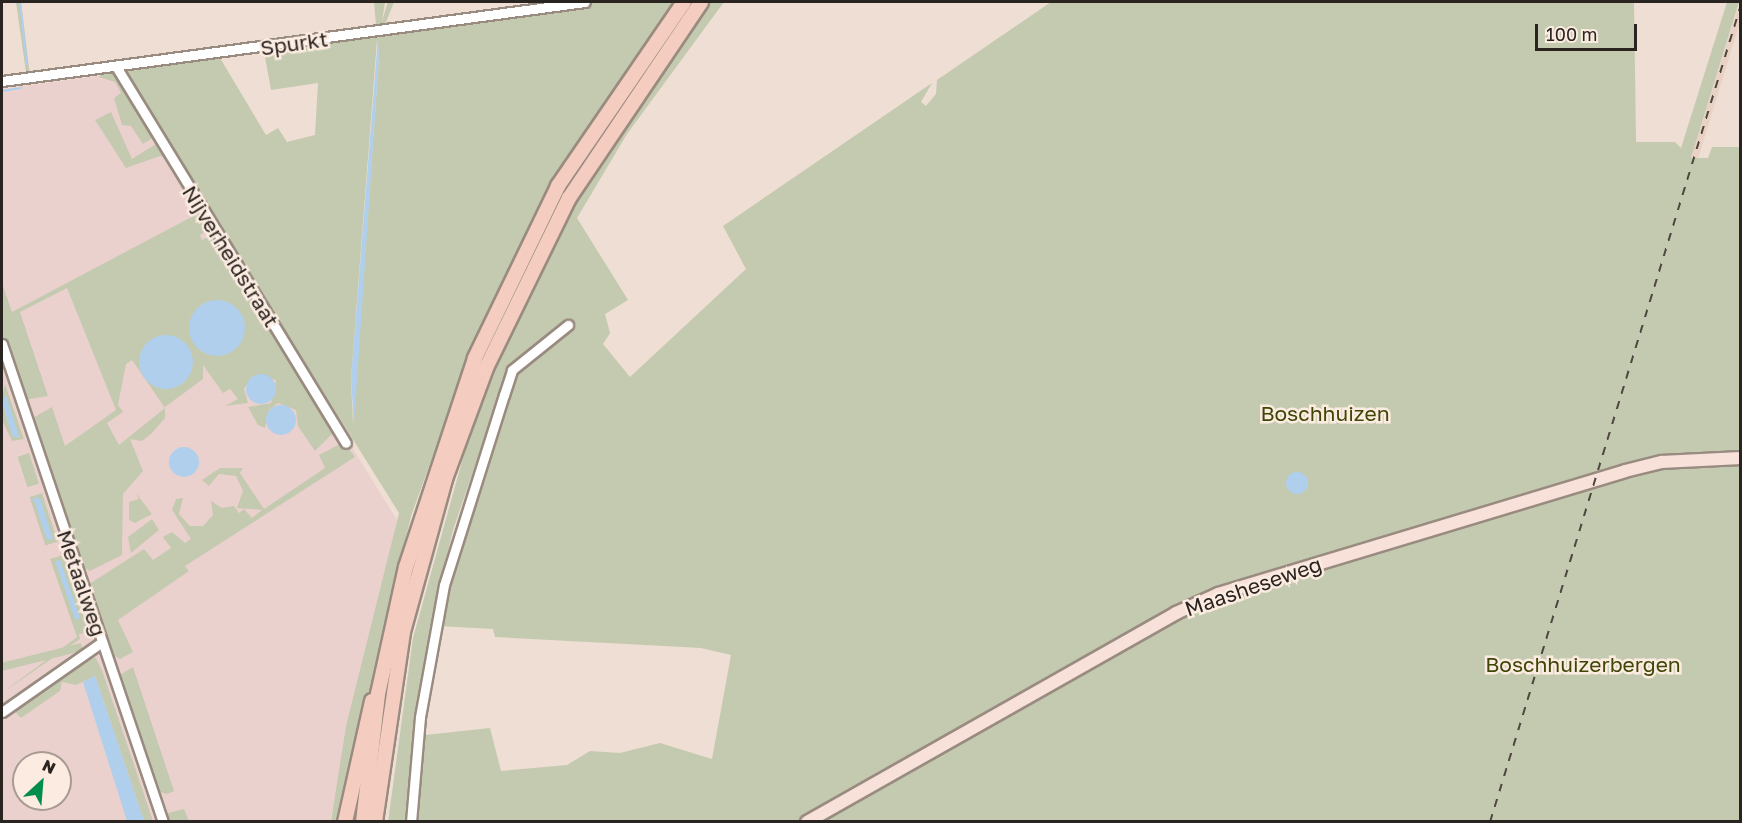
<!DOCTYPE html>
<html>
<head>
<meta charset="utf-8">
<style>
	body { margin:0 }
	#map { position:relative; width:1742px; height:823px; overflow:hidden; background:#eeded3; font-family:"Golos Text",sans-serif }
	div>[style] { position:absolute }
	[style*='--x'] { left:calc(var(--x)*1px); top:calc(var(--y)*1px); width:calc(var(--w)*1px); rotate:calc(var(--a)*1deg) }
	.built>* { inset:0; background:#e9d2c3 }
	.industrial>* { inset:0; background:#ebd1cd }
	.green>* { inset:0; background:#c4caaf; transform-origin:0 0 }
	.water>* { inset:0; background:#afcfec; transform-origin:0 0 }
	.round { border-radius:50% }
	.stream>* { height:2px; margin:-1px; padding:0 1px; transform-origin:1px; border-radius:1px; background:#afcfec }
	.roads { filter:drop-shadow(2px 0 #998b80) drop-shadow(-2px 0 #998b80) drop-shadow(0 2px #998b80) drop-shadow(0 -2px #998b80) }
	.minor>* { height:9px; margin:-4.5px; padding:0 4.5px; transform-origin:4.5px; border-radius:4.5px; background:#fff }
	.major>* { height:12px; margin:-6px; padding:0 6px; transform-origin:6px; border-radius:6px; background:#f8e1d9 }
	.highway>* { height:14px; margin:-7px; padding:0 7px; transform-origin:7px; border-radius:7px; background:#f4cdc0 }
	.rail>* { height:2px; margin-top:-1px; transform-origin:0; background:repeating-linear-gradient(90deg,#4e4641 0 8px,transparent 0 16px) }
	span { translate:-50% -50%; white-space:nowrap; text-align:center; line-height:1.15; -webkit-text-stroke:5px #fcebe0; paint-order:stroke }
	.street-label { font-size:21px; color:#2a2420 }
	.park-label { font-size:21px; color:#3e4605 }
	.frame { position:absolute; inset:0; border:3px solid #2a2420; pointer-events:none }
	.north { position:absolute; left:12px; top:751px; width:60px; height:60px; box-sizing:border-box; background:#fcebe0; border:2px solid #a89b93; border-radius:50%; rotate:26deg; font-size:16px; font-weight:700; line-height:24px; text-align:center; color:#2a2420 }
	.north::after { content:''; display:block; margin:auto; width:21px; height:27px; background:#018e4c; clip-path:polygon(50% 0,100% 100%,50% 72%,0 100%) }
	.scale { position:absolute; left:1535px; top:24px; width:102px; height:27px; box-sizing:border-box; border:3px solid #2a2420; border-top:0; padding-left:8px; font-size:18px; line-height:21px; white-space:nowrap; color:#2a2420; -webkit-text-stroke:4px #fcebe0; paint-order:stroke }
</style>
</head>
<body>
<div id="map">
	<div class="built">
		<i style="clip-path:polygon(1740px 2px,1740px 22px,1626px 393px,1642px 314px)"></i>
	</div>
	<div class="industrial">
		<i style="clip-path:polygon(evenodd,120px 73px,397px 520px,330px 821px,2px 822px,2px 89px,120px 73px,24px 763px,60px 763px,60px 799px,24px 799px,24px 763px)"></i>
	</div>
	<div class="green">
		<i style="clip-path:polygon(16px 2px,21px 2px,30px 76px,2px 79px,26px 72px)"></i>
		<i style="clip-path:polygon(374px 2px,385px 2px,382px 21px,388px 2px,394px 2px,385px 25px,376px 25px)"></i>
		<i style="clip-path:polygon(evenodd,601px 2px,678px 2px,572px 154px,465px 367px,411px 516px,340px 821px,331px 821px,346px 726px,399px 513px,123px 72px,220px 58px,266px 135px,278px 128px,287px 142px,315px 135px,318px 83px,271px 90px,264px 51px,601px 2px,377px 40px,379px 56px,353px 424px,351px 379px,377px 40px)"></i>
		<i style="clip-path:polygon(evenodd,711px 2px,724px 2px,627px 134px,577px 218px,628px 300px,605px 314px,610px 333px,603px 344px,630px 377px,746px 269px,723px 226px,932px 83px,921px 102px,926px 106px,936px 94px,937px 80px,1051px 2px,1634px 2px,1636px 142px,1675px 142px,1681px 148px,1727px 2px,1739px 2px,1691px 158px,1708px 158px,1712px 147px,1740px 147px,1740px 821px,388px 822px,413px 638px,471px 429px,519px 313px,587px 181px,711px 2px,505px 378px,440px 584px,453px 530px,505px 378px,711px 2px,439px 589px,439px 626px,493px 629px,495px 637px,701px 648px,731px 655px,712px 759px,660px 743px,620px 753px,590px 751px,567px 765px,501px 771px,490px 728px,416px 736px,439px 589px)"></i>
		<i style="clip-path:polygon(102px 72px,115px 73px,156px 136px,143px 144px,131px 126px,122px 125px,114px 98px,121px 93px,115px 82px,99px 77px)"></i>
		<i style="clip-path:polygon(111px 112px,132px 159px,159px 142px,168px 158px,160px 156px,126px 168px,95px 120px)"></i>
		<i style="clip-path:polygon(evenodd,199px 213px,209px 229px,200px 235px,202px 240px,212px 235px,336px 430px,315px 451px,298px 426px,296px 410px,278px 403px,269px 410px,265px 428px,258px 425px,248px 407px,271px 403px,276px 380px,253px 376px,244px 389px,248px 403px,225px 406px,238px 399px,230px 389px,223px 393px,203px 365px,203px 379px,165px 407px,165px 418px,151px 434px,142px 441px,130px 439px,143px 471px,123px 494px,122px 555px,90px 571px,79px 565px,31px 419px,52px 407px,65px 446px,116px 410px,67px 288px,20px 312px,48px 396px,25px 400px,2px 334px,2px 283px,12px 312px,199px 213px,132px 360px,165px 408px,119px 445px,107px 423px,123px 412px,118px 405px,126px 364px,132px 360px)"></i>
		<i style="clip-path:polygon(5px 384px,24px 439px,12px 441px,2px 420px,2px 402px,13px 437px,2px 396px)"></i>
		<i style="clip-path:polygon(344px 442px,355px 457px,185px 566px,189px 571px,118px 620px,133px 652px,120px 659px,111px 654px,86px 586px,144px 549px,153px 560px,171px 548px,163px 537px,172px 532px,185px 543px,191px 539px,172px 510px,176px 499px,183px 498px,179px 514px,190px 526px,203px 526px,213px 515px,211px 501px,222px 508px,234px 506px,239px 513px,244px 509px,252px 518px,262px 510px,237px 508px,243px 491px,236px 476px,219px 474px,209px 486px,202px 480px,220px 468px,243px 468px,240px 473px,264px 509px,325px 468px,319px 455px)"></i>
		<i style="left:29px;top:453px;width:32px;height:12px;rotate:72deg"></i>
		<i style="left:42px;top:493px;width:51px;height:13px;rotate:72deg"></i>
		<i style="clip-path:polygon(136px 493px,152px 514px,135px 523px,129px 520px,129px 502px,139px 499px)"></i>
		<i style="clip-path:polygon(152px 519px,159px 530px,131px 553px,128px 537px)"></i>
		<i style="clip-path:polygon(63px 555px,89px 632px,79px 634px,80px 639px,2px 693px,77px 637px,50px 559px)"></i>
		<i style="left:81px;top:643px;width:8px;height:96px;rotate:76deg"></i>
		<i style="clip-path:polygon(96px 658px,103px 673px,153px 821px,144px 821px,95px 676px,76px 685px,62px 682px,60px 691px,21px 718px,13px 710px,84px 659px)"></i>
		<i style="clip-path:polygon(133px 667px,174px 791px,167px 794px,157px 791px,118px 676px)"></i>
		<i style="clip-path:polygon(184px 809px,189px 821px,167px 821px,168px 813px)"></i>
	</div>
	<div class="water">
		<i style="clip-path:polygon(378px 38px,379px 56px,354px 424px,351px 379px)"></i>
		<i class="round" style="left:189px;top:300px;width:56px;height:56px"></i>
		<i class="round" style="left:139px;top:335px;width:54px;height:54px"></i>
		<i class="round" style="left:246px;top:374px;width:30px;height:30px"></i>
		<i style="clip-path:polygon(6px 395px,19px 436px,19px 437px,13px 437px,2px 402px)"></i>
		<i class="round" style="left:266px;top:405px;width:30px;height:30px"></i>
		<i class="round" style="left:169px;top:447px;width:30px;height:30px"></i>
		<i class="round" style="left:1286px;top:472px;width:22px;height:22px"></i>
		<i style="clip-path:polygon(33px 498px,40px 498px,53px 539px,47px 540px)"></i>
		<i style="left:60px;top:560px;width:62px;height:5px;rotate:71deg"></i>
		<i style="clip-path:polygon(95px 676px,144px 821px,127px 821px,83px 682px)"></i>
	</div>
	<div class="stream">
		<i style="--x:20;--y:2;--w:63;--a:83.7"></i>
		<i style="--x:2;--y:91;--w:19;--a:-9"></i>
	</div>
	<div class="roads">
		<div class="minor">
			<i style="--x:117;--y:68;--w:439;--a:58.6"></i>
			<i style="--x:2;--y:81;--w:588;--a:-7.72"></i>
			<i style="--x:2;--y:344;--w:504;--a:71.39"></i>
			<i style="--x:2;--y:712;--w:122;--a:-35"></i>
			<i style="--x:411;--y:822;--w:105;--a:-85.1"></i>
			<i style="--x:420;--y:717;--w:134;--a:-79.7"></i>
			<i style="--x:444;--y:585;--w:199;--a:-72.5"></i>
			<i style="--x:504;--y:395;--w:26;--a:-72"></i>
			<i style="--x:512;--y:370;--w:72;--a:-38.8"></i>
		</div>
		<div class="major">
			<i style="--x:807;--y:822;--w:424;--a:-29.5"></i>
			<i style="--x:1176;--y:613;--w:46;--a:-24.3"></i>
			<i style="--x:1218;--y:594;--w:425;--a:-16.8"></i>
			<i style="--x:1625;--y:471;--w:38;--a:-14"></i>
			<i style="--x:1662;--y:462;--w:78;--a:-2.9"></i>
		</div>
		<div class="highway">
			<i style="--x:345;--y:822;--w:124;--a:-77.4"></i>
			<i style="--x:363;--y:822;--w:129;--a:-83.3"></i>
			<i style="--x:378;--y:694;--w:130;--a:-77.6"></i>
			<i style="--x:406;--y:567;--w:220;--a:-71.7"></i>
			<i style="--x:475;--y:358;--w:191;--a:-64.2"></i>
			<i style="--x:558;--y:186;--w:223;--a:-55.6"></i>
			<i style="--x:375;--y:822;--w:192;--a:-81.6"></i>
			<i style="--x:403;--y:632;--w:159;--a:-74.6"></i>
			<i style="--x:445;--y:479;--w:118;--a:-69.7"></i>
			<i style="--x:486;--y:368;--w:189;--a:-64"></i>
			<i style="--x:569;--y:198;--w:236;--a:-56"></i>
		</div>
	</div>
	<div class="rail">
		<i style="--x:1490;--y:822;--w:852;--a:-72.93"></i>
	</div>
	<div class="street-label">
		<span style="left:294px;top:43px;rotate:-8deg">Spurkt</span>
		<span style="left:231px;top:256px;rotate:58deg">Nijverheidstraat</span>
		<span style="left:82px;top:583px;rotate:71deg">Metaalweg</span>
		<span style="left:1253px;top:586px;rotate:-19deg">Maasheseweg</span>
	</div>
	<div class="park-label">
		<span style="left:1325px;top:413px">Boschhuizen</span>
		<span style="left:1583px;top:664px">Boschhuizerbergen</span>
	</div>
	<div class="frame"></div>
	<div class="north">N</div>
	<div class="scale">100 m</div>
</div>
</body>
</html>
